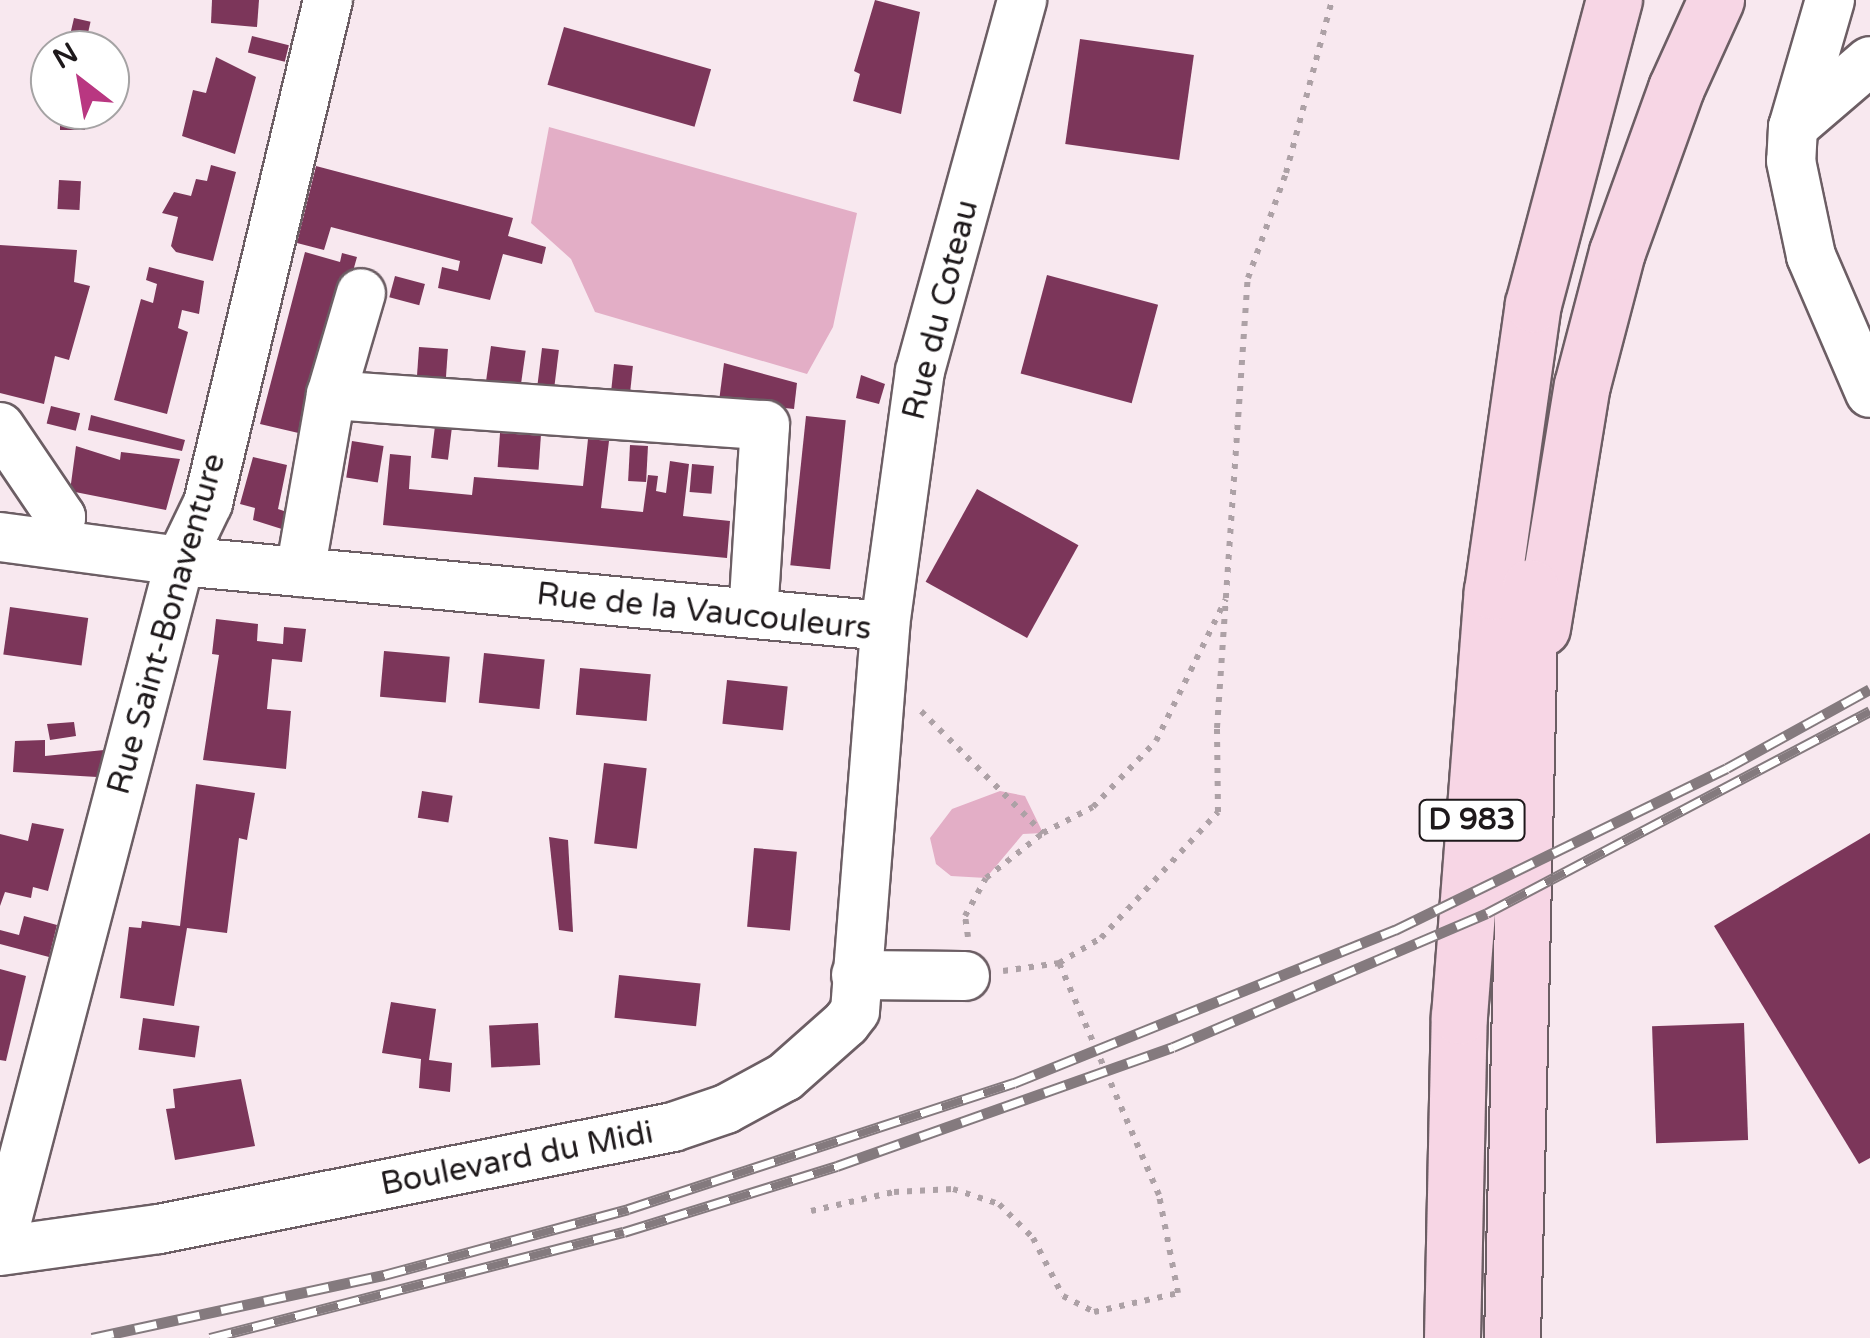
<!DOCTYPE html>
<html>
<head>
<meta charset="utf-8">
<style>
	body { margin:0 }
	#map { position:relative; width:1870px; height:1338px; overflow:hidden; background:#f8e8ef; font-family:"Varela Round",sans-serif }
	div>[style] { position:absolute }
	[style*='--x'] { left:calc(var(--x)*1px); top:calc(var(--y)*1px); width:calc(var(--w)*1px); rotate:calc(var(--a)*1deg) }
	.green>* { inset:0; background:#e3aec6 }
	.building>* { inset:0; background:#7c365a; transform-origin:0 0 }
	.path>* { height:6px; margin-top:-3px; transform-origin:0; background:repeating-linear-gradient(90deg,#ada1a6 0 5px,transparent 0 13px) }
	.roads { filter:drop-shadow(2px 0 #6c5e64) drop-shadow(-2px 0 #6c5e64) drop-shadow(0 2px #6c5e64) drop-shadow(0 -2px #6c5e64) }
	.minor>* { height:48px; margin:-24px; padding:0 24px; transform-origin:24px; border-radius:24px; background:#fff }
	.major>* { height:55px; margin:-27.5px; padding:0 27.5px; transform-origin:27.5px; border-radius:27.5px; background:#f7d6e5 }
	.rail>* { height:11px; margin-top:-5.5px; transform-origin:0; background:repeating-linear-gradient(90deg,#fff 0 22px,#847a7e 0 44px); box-sizing:border-box; border-block:2px solid #847a7e }
	span { translate:-50% -50%; white-space:nowrap; text-align:center; line-height:1.15; -webkit-text-stroke:10px #fff; paint-order:stroke }
	.shield-label span { padding:2px 8px; background:#fff; border:2px solid; border-radius:8px; -webkit-text-stroke-width:0 }
	.shield-label { font-size:30px; color:#1e191b; font-weight:700 }
	.street-label { font-size:32px; color:#1e191b }
	.north { position:absolute; left:30px; top:30px; width:100px; height:100px; box-sizing:border-box; background:#fff; border:2px solid #a5a3a4; border-radius:50%; rotate:329deg; font-size:28px; font-weight:700; line-height:40px; text-align:center; color:#1e191b }
	.north::after { content:''; display:block; margin:auto; width:35px; height:45px; background:#b93781; clip-path:polygon(50% 0,100% 100%,50% 72%,0 100%) }
</style>
</head>
<body>
<div id="map">
	<div class="green">
		<i style="clip-path:polygon(549px 127px,857px 213px,833px 327px,807px 374px,595px 312px,571px 259px,531px 223px)"></i>
		<i style="clip-path:polygon(1000px 791px,1025px 796px,1043px 833px,1023px 834px,986px 878px,951px 876px,936px 864px,930px 838px,952px 809px)"></i>
	</div>
	<div class="building">
		<i style="clip-path:polygon(212px 0,259px 0,257px 27px,211px 23px)"></i>
		<i style="clip-path:polygon(875px 0,920px 12px,901px 114px,853px 101px,860px 74px,854px 71px)"></i>
		<i style="left:74px;top:18px;width:17px;height:32px;rotate:13deg"></i>
		<i style="left:564px;top:27px;width:153px;height:60px;rotate:16deg"></i>
		<i style="left:252px;top:36px;width:38px;height:17px;rotate:14deg"></i>
		<i style="left:1080px;top:39px;width:115px;height:106px;rotate:8deg"></i>
		<i style="clip-path:polygon(216px 57px,256px 77px,235px 154px,182px 136px,193px 90px,206px 93px)"></i>
		<i style="left:60px;top:110px;width:25px;height:20px"></i>
		<i style="clip-path:polygon(211px 165px,236px 172px,213px 261px,176px 252px,171px 246px,178px 217px,162px 213px,174px 192px,191px 196px,196px 179px,207px 181px)"></i>
		<i style="clip-path:polygon(316px 166px,513px 218px,508px 236px,546px 247px,542px 264px,503px 254px,490px 300px,438px 288px,442px 267px,458px 271px,460px 261px,331px 227px,324px 250px,297px 243px)"></i>
		<i style="left:59px;top:180px;width:22px;height:29px;rotate:3deg"></i>
		<i style="clip-path:polygon(0 245px,77px 250px,74px 282px,90px 286px,69px 360px,55px 356px,44px 404px,0 393px)"></i>
		<i style="clip-path:polygon(305px 252px,340px 262px,342px 253px,357px 257px,307px 435px,260px 424px)"></i>
		<i style="clip-path:polygon(149px 267px,204px 281px,199px 314px,182px 310px,178px 328px,188px 332px,167px 414px,114px 400px,141px 299px,153px 303px,157px 284px,146px 280px)"></i>
		<i style="left:1047px;top:275px;width:115px;height:102px;rotate:15deg"></i>
		<i style="left:395px;top:276px;width:31px;height:22px;rotate:15deg"></i>
		<i style="left:491px;top:346px;width:35px;height:41px;rotate:8deg"></i>
		<i style="left:419px;top:347px;width:29px;height:34px;rotate:4deg"></i>
		<i style="left:542px;top:348px;width:17px;height:42px;rotate:7deg"></i>
		<i style="clip-path:polygon(724px 363px,797px 383px,794px 409px,719px 401px)"></i>
		<i style="left:614px;top:364px;width:19px;height:31px;rotate:6deg"></i>
		<i style="clip-path:polygon(861px 375px,885px 384px,879px 404px,856px 398px)"></i>
		<i style="left:51px;top:406px;width:30px;height:18px;rotate:14deg"></i>
		<i style="clip-path:polygon(91px 415px,185px 440px,182px 451px,88px 430px)"></i>
		<i style="left:806px;top:416px;width:40px;height:150px;rotate:6deg"></i>
		<i style="left:435px;top:426px;width:17px;height:32px;rotate:7deg"></i>
		<i style="left:500px;top:433px;width:41px;height:34px;rotate:4deg"></i>
		<i style="clip-path:polygon(588px 439px,609px 441px,601px 508px,643px 512px,648px 475px,658px 476px,656px 491px,666px 493px,670px 461px,689px 464px,683px 516px,730px 521px,727px 558px,383px 525px,390px 454px,411px 456px,409px 489px,472px 495px,474px 477px,583px 486px)"></i>
		<i style="left:352px;top:441px;width:32px;height:37px;rotate:9deg"></i>
		<i style="left:630px;top:445px;width:18px;height:36px;rotate:3deg"></i>
		<i style="clip-path:polygon(76px 446px,120px 460px,121px 452px,180px 459px,166px 510px,70px 491px)"></i>
		<i style="clip-path:polygon(253px 457px,287px 465px,278px 509px,290px 513px,285px 530px,253px 520px,255px 508px,240px 504px)"></i>
		<i style="left:692px;top:464px;width:22px;height:28px;rotate:5deg"></i>
		<i style="left:977px;top:489px;width:116px;height:106px;rotate:29deg"></i>
		<i style="left:10px;top:607px;width:79px;height:48px;rotate:8deg"></i>
		<i style="clip-path:polygon(216px 619px,258px 624px,257px 641px,283px 644px,284px 627px,306px 629px,302px 662px,272px 659px,267px 709px,291px 711px,286px 769px,203px 760px,219px 655px,212px 654px)"></i>
		<i style="left:384px;top:651px;width:66px;height:46px;rotate:5deg"></i>
		<i style="left:484px;top:653px;width:61px;height:50px;rotate:6deg"></i>
		<i style="left:580px;top:668px;width:71px;height:47px;rotate:5deg"></i>
		<i style="left:727px;top:680px;width:61px;height:44px;rotate:6deg"></i>
		<i style="clip-path:polygon(74px 722px,76px 736px,50px 740px,47px 724px)"></i>
		<i style="clip-path:polygon(45px 740px,45px 756px,104px 750px,97px 777px,13px 772px,15px 741px)"></i>
		<i style="left:604px;top:763px;width:43px;height:81px;rotate:7deg"></i>
		<i style="clip-path:polygon(196px 784px,255px 793px,247px 840px,239px 838px,227px 933px,187px 928px,174px 1006px,120px 998px,129px 927px,141px 928px,142px 921px,180px 926px)"></i>
		<i style="left:422px;top:791px;width:31px;height:27px;rotate:9deg"></i>
		<i style="clip-path:polygon(32px 823px,64px 829px,48px 891px,33px 887px,31px 898px,5px 892px,0 906px,0 834px,28px 841px)"></i>
		<i style="clip-path:polygon(1870px 833px,1870px 1158px,1859px 1164px,1714px 926px)"></i>
		<i style="clip-path:polygon(549px 837px,568px 840px,573px 932px,559px 930px)"></i>
		<i style="left:754px;top:848px;width:43px;height:79px;rotate:5deg"></i>
		<i style="clip-path:polygon(24px 916px,57px 925px,49px 957px,0 944px,0 930px,19px 935px)"></i>
		<i style="clip-path:polygon(0 969px,26px 976px,6px 1061px,0 1060px)"></i>
		<i style="left:619px;top:975px;width:82px;height:43px;rotate:6deg"></i>
		<i style="clip-path:polygon(391px 1002px,436px 1009px,429px 1060px,452px 1063px,450px 1092px,419px 1088px,421px 1059px,382px 1053px)"></i>
		<i style="left:143px;top:1018px;width:57px;height:32px;rotate:8deg"></i>
		<i style="left:538px;top:1023px;width:42px;height:49px;rotate:87deg"></i>
		<i style="left:1744px;top:1023px;width:117px;height:92px;rotate:88deg"></i>
		<i style="clip-path:polygon(241px 1079px,255px 1146px,175px 1160px,166px 1109px,175px 1108px,173px 1089px)"></i>
	</div>
	<div class="path">
		<i style="--x:921;--y:711;--w:173;--a:45"></i>
		<i style="--x:968;--y:937;--w:21;--a:-98"></i>
		<i style="--x:965;--y:916;--w:43;--a:-61.1"></i>
		<i style="--x:986;--y:878;--w:73;--a:-38.3"></i>
		<i style="--x:1043;--y:833;--w:56;--a:-27.5"></i>
		<i style="--x:1093;--y:807;--w:91;--a:-46.3"></i>
		<i style="--x:1156;--y:741;--w:158;--a:-63.8"></i>
		<i style="--x:1003;--y:971;--w:57;--a:-8.1"></i>
		<i style="--x:1059;--y:963;--w:49;--a:-30.8"></i>
		<i style="--x:1101;--y:938;--w:172;--a:-47.1"></i>
		<i style="--x:1218;--y:812;--w:84;--a:-90.7"></i>
		<i style="--x:1217;--y:728;--w:451;--a:-86.1"></i>
		<i style="--x:1248;--y:278;--w:112;--a:-70.1"></i>
		<i style="--x:1286;--y:173;--w:179;--a:-75.1"></i>
		<i style="--x:811;--y:1211;--w:85;--a:-12.9"></i>
		<i style="--x:894;--y:1192;--w:59;--a:-2.9"></i>
		<i style="--x:953;--y:1189;--w:48;--a:18.1"></i>
		<i style="--x:999;--y:1204;--w:48;--a:45"></i>
		<i style="--x:1033;--y:1238;--w:65;--a:62.7"></i>
		<i style="--x:1063;--y:1296;--w:35;--a:27"></i>
		<i style="--x:1094;--y:1312;--w:86;--a:-12.7"></i>
		<i style="--x:1178;--y:1293;--w:100;--a:-101"></i>
		<i style="--x:1159;--y:1195;--w:253;--a:-113.3"></i>
	</div>
	<div class="roads">
		<div class="minor">
			<i style="--x:1830;--y:0;--w:132;--a:106.2"></i>
			<i style="--x:1793;--y:127;--w:34;--a:93"></i>
			<i style="--x:1791;--y:161;--w:97;--a:78.1"></i>
			<i style="--x:1811;--y:256;--w:149;--a:66.7"></i>
			<i style="--x:1793;--y:127;--w:101;--a:-40.6"></i>
			<i style="--x:331;--y:395;--w:106;--a:-73.6"></i>
			<i style="--x:0;--y:427;--w:109;--a:55.9"></i>
			<i style="--x:61;--y:517;--w:25;--a:99"></i>
			<i style="--x:0;--y:537;--w:182;--a:7.6"></i>
			<i style="--x:180;--y:561;--w:708;--a:5.27"></i>
			<i style="--x:300;--y:572;--w:180;--a:-80.1"></i>
			<i style="--x:331;--y:395;--w:435;--a:4"></i>
			<i style="--x:765;--y:425;--w:189;--a:93.6"></i>
			<i style="--x:856;--y:975;--w:109;--a:0.5"></i>
			<i style="--x:0;--y:1247;--w:709;--a:-75.3"></i>
			<i style="--x:180;--y:561;--w:64;--a:-64.2"></i>
			<i style="--x:208;--y:503;--w:517;--a:-76.58"></i>
			<i style="--x:0;--y:1251;--w:161;--a:-7.9"></i>
			<i style="--x:159;--y:1229;--w:524;--a:-11.22"></i>
			<i style="--x:673;--y:1127;--w:56;--a:-18.8"></i>
			<i style="--x:726;--y:1109;--w:67;--a:-28.5"></i>
			<i style="--x:785;--y:1077;--w:81;--a:-41.5"></i>
			<i style="--x:846;--y:1023;--w:15;--a:-53"></i>
			<i style="--x:855;--y:1011;--w:386;--a:-85.5"></i>
			<i style="--x:885;--y:626;--w:257;--a:-82.2"></i>
			<i style="--x:920;--y:371;--w:385;--a:-74.6"></i>
		</div>
		<div class="major">
			<i style="--x:1542;--y:628;--w:246;--a:-80.7"></i>
			<i style="--x:1582;--y:385;--w:138;--a:-75.3"></i>
			<i style="--x:1617;--y:252;--w:174;--a:-70.2"></i>
			<i style="--x:1676;--y:88;--w:97;--a:-65.6"></i>
			<i style="--x:1452;--y:1338;--w:322;--a:-88.8"></i>
			<i style="--x:1459;--y:1016;--w:426;--a:-85.6"></i>
			<i style="--x:1492;--y:591;--w:290;--a:-81.9"></i>
			<i style="--x:1533;--y:304;--w:315;--a:-75.1"></i>
			<i style="--x:1512;--y:1338;--w:751;--a:-88.63"></i>
		</div>
	</div>
	<div class="rail">
		<i style="--x:92;--y:1338;--w:299;--a:-12.2"></i>
		<i style="--x:384;--y:1275;--w:253;--a:-15.1"></i>
		<i style="--x:628;--y:1209;--w:406;--a:-18.1"></i>
		<i style="--x:1014;--y:1083;--w:411;--a:-21.9"></i>
		<i style="--x:1395;--y:930;--w:369;--a:-26"></i>
		<i style="--x:1727;--y:768;--w:163;--a:-28.9"></i>
		<i style="--x:210;--y:1338;--w:427;--a:-14.4"></i>
		<i style="--x:624;--y:1232;--w:223;--a:-17.2"></i>
		<i style="--x:837;--y:1166;--w:356;--a:-19.5"></i>
		<i style="--x:1173;--y:1047;--w:341;--a:-23.1"></i>
		<i style="--x:1487;--y:913;--w:433;--a:-27.8"></i>
	</div>
	<div class="shield-label">
		<span style="left:1472px;top:820px">D 983</span>
	</div>
	<div class="street-label">
		<span style="left:941px;top:310px;rotate:-76deg">Rue du Coteau</span>
		<span style="left:704px;top:612px;rotate:6deg">Rue de la Vaucouleurs</span>
		<span style="left:167px;top:624px;rotate:-74deg">Rue Saint-Bonaventure</span>
		<span style="left:517px;top:1159px;rotate:-11deg">Boulevard du Midi</span>
	</div>
	<div class="north">N</div>
</div>
</body>
</html>
